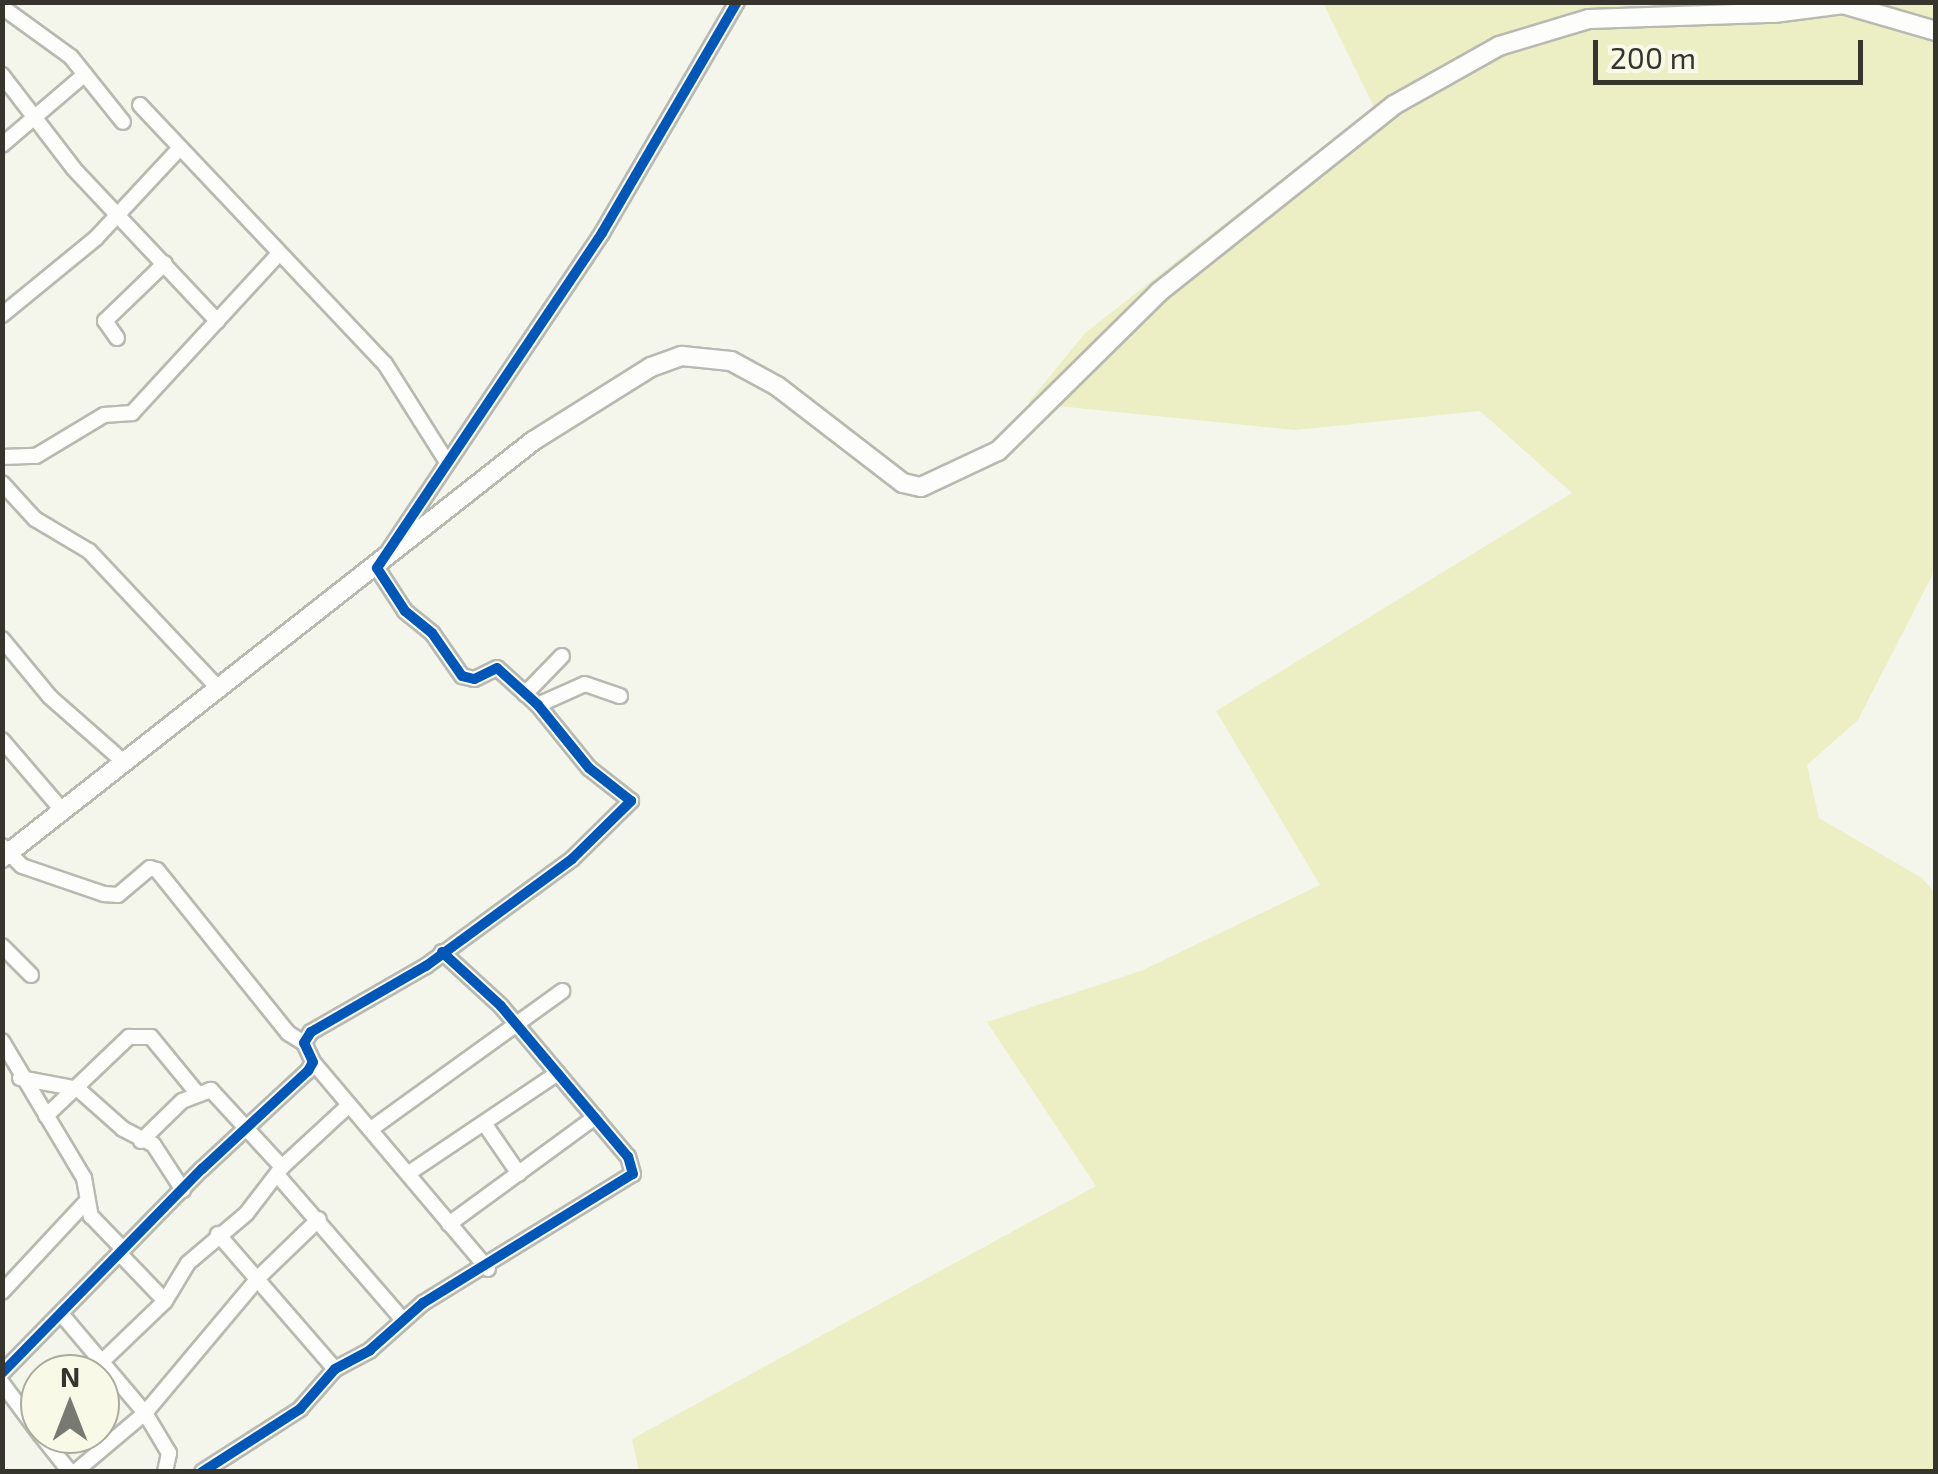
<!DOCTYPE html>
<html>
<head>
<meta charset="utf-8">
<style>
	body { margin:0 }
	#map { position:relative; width:1938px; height:1474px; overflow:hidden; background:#f4f6eb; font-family:"Exo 2",sans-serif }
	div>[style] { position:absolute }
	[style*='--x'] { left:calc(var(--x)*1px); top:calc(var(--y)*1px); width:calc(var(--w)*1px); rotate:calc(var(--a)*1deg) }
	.green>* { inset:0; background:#ecefc4 }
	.roads { filter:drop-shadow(2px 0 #b8b9b1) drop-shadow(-2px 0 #b8b9b1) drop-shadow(0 2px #b8b9b1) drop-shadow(0 -2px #b8b9b1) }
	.minor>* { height:14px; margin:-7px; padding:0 7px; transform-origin:7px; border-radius:7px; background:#fdfefc }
	.major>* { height:18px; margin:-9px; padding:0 9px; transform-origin:9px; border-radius:9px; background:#fdfefc }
	.cycleway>* { height:10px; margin:-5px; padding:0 5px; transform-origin:5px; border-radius:5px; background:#0057b8 }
	span { translate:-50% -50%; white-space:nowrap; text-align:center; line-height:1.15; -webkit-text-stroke:10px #f8fae7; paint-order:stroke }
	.frame { position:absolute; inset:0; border:5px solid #35352e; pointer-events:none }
	.north { position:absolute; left:20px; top:1354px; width:100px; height:100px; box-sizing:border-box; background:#f8fae7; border:2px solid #aaab9d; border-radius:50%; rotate:0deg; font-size:28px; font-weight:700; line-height:40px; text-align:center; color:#35352e }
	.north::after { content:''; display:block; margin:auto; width:35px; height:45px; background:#787970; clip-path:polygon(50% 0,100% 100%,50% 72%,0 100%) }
	.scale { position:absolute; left:1593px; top:40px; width:270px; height:45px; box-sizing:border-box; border:5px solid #35352e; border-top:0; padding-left:12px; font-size:30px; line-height:35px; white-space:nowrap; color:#35352e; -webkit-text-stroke:8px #f8fae7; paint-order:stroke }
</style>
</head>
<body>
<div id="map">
	<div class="green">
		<i style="clip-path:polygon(1323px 3px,1935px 3px,1935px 570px,1858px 720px,1807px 765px,1819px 818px,1922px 878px,1935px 893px,1935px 1471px,639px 1472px,632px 1439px,1096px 1186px,987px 1022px,1143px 970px,1320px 885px,1216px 711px,1572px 493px,1480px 411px,1295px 430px,1028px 403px,1085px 333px,1374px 107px)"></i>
	</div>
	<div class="roads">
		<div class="minor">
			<i style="--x:2;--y:7;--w:85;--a:35.9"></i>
			<i style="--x:71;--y:57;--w:83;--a:51.3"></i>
			<i style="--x:2;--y:75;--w:118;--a:52.5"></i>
			<i style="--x:74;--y:169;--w:209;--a:46.7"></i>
			<i style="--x:140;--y:105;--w:357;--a:46.6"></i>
			<i style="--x:385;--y:364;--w:116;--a:57.7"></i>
			<i style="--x:2;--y:145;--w:109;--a:-40.5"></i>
			<i style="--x:2;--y:315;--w:122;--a:-39.3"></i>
			<i style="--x:96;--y:238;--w:123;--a:-47"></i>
			<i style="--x:117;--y:338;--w:21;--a:-125"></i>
			<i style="--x:105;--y:321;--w:83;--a:-44"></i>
			<i style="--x:2;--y:457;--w:34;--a:-2"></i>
			<i style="--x:36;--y:456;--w:79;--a:-31.1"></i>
			<i style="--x:104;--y:415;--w:28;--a:-4"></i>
			<i style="--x:132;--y:413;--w:214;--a:-47.3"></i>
			<i style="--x:2;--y:483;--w:49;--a:47.5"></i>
			<i style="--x:35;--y:519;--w:63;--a:30.7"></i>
			<i style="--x:89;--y:551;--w:190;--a:46.7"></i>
			<i style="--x:2;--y:639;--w:75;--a:50.4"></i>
			<i style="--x:50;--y:697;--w:98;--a:41.3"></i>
			<i style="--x:525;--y:694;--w:53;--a:-45.8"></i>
			<i style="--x:538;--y:705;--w:51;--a:-24.1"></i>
			<i style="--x:585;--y:684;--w:37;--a:19"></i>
			<i style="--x:2;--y:740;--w:92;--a:49.4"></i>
			<i style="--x:2;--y:846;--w:28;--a:45"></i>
			<i style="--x:22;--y:866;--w:87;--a:18.9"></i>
			<i style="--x:104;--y:894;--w:14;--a:4"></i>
			<i style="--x:118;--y:895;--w:42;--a:-40.2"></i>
			<i style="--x:150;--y:868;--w:7;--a:16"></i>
			<i style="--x:157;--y:870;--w:209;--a:51.2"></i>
			<i style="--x:288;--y:1033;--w:19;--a:32"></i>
			<i style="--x:2;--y:946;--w:41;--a:45"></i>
			<i style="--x:2;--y:1041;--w:160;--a:59.1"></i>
			<i style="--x:84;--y:1178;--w:39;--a:80"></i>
			<i style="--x:91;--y:1216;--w:46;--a:45.9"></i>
			<i style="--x:313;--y:1062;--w:271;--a:49.8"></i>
			<i style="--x:20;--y:1078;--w:59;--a:10.7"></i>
			<i style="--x:78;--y:1089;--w:60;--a:41.6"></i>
			<i style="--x:123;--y:1129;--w:34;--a:27"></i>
			<i style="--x:153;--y:1144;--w:55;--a:56.9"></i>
			<i style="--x:46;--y:1116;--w:115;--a:-43.6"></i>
			<i style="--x:129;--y:1037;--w:22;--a:0"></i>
			<i style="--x:151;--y:1037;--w:72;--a:50.6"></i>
			<i style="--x:486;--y:1126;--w:58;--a:55.5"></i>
			<i style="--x:371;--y:1129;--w:236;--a:-35.8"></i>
			<i style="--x:141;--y:1141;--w:57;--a:-44.3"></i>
			<i style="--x:182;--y:1101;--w:31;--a:-21"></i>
			<i style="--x:211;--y:1090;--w:105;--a:47.3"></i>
			<i style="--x:409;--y:1173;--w:179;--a:-33.9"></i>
			<i style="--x:280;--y:1178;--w:188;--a:49.1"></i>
			<i style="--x:449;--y:1224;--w:181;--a:-36.2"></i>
			<i style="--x:218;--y:1234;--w:179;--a:49.1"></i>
			<i style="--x:120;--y:1254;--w:65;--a:46.2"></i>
			<i style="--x:2;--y:1292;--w:123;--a:-47"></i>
			<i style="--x:63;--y:1316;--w:127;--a:49.8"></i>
			<i style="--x:145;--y:1413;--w:47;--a:59"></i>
			<i style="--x:169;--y:1453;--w:19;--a:102"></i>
			<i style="--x:2;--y:1373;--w:286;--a:-45.6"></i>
			<i style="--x:202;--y:1169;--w:144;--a:-42.8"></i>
			<i style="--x:308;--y:1071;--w:10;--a:-61"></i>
			<i style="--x:313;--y:1062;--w:21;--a:-115"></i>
			<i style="--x:304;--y:1043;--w:13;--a:-58"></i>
			<i style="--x:311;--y:1032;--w:133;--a:-29.9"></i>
			<i style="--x:426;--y:966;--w:181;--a:-36.2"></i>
			<i style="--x:572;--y:859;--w:83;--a:-44.5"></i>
			<i style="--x:631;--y:801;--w:53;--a:-141.8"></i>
			<i style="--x:589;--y:768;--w:81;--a:-129"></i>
			<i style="--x:538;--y:705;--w:55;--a:-137.9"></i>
			<i style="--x:497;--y:668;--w:25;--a:154"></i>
			<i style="--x:474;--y:679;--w:12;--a:-166"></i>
			<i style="--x:462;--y:676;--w:52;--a:-124.9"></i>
			<i style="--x:432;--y:633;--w:35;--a:-141"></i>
			<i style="--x:405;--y:611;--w:51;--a:-123.1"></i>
			<i style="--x:377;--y:568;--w:404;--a:-56.1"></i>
			<i style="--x:602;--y:233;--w:268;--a:-59.7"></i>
			<i style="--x:89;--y:1374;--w:105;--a:-43.8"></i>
			<i style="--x:165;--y:1301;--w:44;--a:-58.8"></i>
			<i style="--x:188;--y:1263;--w:76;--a:-40.2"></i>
			<i style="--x:246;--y:1214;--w:59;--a:-52.5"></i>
			<i style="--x:282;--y:1167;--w:90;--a:-42.7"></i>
			<i style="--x:2;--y:1383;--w:64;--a:53.3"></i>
			<i style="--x:40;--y:1434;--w:48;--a:51.7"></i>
			<i style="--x:75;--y:1472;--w:92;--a:-40.1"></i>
			<i style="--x:145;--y:1413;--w:177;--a:-50"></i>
			<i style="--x:259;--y:1277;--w:83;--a:-44"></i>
			<i style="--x:202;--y:1472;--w:117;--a:-32.7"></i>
			<i style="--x:300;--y:1409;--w:53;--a:-48.8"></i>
			<i style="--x:335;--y:1369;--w:40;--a:-28"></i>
			<i style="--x:370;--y:1350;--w:71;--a:-41.6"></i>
			<i style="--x:423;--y:1303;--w:246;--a:-31.6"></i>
			<i style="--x:633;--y:1174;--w:18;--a:-106"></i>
			<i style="--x:628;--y:1157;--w:197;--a:-130.1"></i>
			<i style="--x:501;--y:1006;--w:80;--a:-137.5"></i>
		</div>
		<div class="major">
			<i style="--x:2;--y:858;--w:675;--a:-38.14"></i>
			<i style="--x:533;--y:441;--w:139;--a:-32.1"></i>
			<i style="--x:651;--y:367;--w:33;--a:-20"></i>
			<i style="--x:682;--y:356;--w:49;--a:5.8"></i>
			<i style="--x:731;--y:361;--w:52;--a:28.5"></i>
			<i style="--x:777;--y:386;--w:159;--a:37.6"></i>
			<i style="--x:903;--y:483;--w:18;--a:13"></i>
			<i style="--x:921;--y:487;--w:85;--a:-25.1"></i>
			<i style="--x:998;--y:451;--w:226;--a:-44.6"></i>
			<i style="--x:1159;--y:292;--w:300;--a:-38.5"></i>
			<i style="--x:1394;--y:105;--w:120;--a:-29.3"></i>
			<i style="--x:1499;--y:46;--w:94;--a:-16.7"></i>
			<i style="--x:1589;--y:19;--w:185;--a:-1.9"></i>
			<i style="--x:1774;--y:13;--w:70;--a:-7.4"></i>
			<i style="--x:1843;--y:4;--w:97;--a:16.2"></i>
		</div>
	</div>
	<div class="cycleway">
		<i style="--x:2;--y:1373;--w:286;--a:-45.6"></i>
		<i style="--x:202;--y:1169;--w:144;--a:-42.8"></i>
		<i style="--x:308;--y:1071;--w:10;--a:-61"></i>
		<i style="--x:313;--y:1062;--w:21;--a:-115"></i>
		<i style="--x:304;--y:1043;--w:13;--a:-58"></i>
		<i style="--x:311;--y:1032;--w:133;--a:-29.9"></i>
		<i style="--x:426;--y:966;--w:181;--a:-36.2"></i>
		<i style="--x:572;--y:859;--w:83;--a:-44.5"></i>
		<i style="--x:631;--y:801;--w:53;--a:-141.8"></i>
		<i style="--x:589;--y:768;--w:81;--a:-129"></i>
		<i style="--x:538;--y:705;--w:55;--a:-137.9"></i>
		<i style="--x:497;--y:668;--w:25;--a:154"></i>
		<i style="--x:474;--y:679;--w:12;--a:-166"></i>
		<i style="--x:462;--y:676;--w:52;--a:-124.9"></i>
		<i style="--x:432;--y:633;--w:35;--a:-141"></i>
		<i style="--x:405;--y:611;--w:51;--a:-123.1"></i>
		<i style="--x:377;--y:568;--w:404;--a:-56.1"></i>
		<i style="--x:602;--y:233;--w:268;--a:-59.7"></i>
		<i style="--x:202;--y:1472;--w:117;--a:-32.7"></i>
		<i style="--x:300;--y:1409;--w:53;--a:-48.8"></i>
		<i style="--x:335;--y:1369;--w:40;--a:-28"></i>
		<i style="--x:370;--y:1350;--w:71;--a:-41.6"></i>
		<i style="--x:423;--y:1303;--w:246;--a:-31.6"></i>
		<i style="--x:633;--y:1174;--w:18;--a:-106"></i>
		<i style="--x:628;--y:1157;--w:197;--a:-130.1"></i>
		<i style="--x:501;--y:1006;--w:80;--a:-137.5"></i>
	</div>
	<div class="frame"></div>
	<div class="north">N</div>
	<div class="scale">200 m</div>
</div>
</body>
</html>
